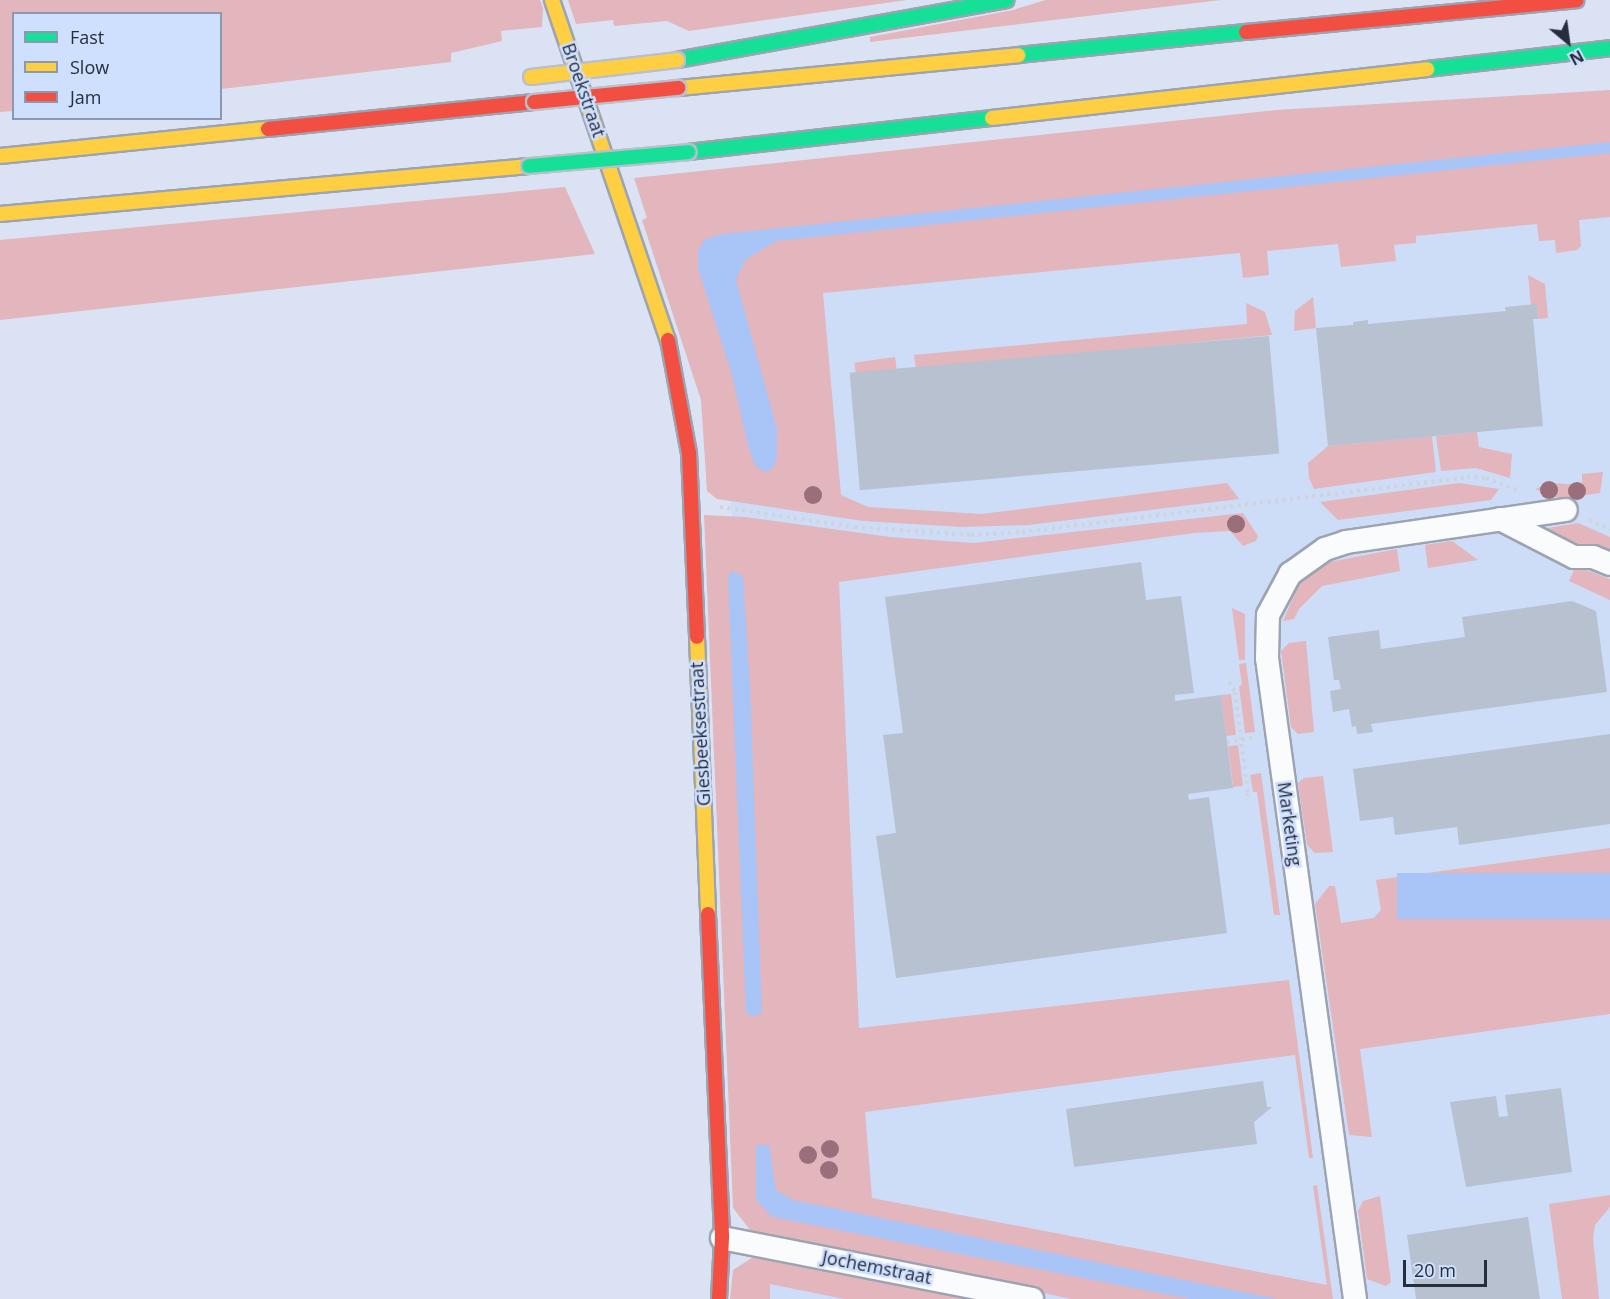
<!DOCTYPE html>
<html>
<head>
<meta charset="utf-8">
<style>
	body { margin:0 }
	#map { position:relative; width:1610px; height:1299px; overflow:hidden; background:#dae2f4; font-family:"Open Sans",sans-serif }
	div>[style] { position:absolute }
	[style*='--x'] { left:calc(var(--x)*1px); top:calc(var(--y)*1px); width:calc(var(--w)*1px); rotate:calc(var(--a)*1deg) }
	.built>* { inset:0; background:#cddcf7 }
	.green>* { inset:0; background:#e2b6bc; transform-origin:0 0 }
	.water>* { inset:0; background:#a9c4f7; transform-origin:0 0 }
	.building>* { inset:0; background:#b7c1cf; transform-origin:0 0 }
	.path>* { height:4px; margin-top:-2px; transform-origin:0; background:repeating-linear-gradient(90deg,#d1d3d8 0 3px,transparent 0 7.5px) }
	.roads { filter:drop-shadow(2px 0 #9ca3b1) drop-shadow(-2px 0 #9ca3b1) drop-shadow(0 2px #9ca3b1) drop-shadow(0 -2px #9ca3b1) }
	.street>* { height:22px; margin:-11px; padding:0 11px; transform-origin:11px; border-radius:11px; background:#f9fbfd }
	.fast>* { height:14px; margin:-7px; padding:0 7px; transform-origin:7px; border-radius:7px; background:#16e098 }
	.slow>* { height:14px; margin:-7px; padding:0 7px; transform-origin:7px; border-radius:7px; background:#ffcf43 }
	.jam>* { height:14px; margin:-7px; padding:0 7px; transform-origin:7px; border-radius:7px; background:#f24e42 }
	.bridges { filter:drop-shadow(2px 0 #babfc9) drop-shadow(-2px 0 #babfc9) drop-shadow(0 2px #babfc9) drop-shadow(0 -2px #babfc9) }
	.fast-bridge>* { height:14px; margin:-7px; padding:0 7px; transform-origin:7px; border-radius:7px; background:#16e098 }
	.slow-bridge>* { height:14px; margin:-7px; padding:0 7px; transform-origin:7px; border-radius:7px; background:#ffcf43 }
	.jam-bridge>* { height:14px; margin:-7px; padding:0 7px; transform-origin:7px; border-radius:7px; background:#f24e42 }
	.trees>* { width:18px; height:18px; margin:-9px; border-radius:50%; background:#9b6e7b }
	span { translate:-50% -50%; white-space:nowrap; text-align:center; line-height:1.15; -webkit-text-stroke:5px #cfdffe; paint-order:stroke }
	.street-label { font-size:18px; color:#262e3d }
	.legend { position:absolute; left:12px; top:12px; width:210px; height:108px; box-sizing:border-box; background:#cfdffe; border:2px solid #8b98b1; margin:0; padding:8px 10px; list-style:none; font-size:18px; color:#262e3d }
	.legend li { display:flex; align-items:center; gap:12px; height:30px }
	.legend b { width:30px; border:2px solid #8b98b1 }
	.north { position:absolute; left:1538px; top:12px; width:60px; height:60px; -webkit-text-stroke:4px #cfdffe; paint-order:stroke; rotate:151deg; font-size:16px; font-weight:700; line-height:24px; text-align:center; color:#262e3d }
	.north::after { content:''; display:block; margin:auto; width:21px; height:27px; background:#262e3d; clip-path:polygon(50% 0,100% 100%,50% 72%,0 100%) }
	.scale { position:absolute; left:1403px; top:1260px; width:84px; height:27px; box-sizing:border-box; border:3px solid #262e3d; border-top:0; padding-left:8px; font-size:18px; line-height:21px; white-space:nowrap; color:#262e3d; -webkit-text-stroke:4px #cfdffe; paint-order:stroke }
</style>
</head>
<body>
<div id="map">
	<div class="built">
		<i style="clip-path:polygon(1610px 141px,1610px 1299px,770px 1299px,737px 574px,706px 217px)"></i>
	</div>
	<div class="green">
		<i style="clip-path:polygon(0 0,540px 0,543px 8px,542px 27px,501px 31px,502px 41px,451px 53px,451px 62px,221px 89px,220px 14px,14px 14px,13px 111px,0 112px)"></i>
		<i style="clip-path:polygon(568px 0,907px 0,689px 31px,667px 21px,614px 26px,613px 20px,576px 24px)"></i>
		<i style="clip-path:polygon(1046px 0,1221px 0,870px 42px,870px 37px,1013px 10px)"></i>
		<i style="clip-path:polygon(1610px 90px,1610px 217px,1579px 220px,1581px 246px,1577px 250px,1556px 253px,1555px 240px,1539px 241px,1537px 224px,1416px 236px,1416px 243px,1394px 245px,1396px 261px,1341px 267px,1338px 244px,1267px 251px,1269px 275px,1243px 278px,1240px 253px,823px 293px,841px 495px,868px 507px,982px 514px,1227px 483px,1239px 499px,1029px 525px,962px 527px,863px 521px,717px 499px,707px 491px,701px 400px,642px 220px,647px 218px,634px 178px,1276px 110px)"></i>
		<i style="clip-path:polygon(565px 187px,595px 254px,0 320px,0 240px)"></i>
		<i style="clip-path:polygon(1528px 275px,1545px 284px,1548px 318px,1538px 319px,1537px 305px,1531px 305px)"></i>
		<i style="clip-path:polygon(1313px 297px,1316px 328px,1294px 331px,1295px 311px)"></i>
		<i style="clip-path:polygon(1246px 303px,1265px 312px,1272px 335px,916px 369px,914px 355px,1247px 324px)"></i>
		<i style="left:895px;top:357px;width:14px;height:41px;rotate:82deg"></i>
		<i style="clip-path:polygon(1477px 432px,1479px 447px,1512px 454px,1510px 478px,1476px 468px,1441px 471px,1436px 436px)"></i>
		<i style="clip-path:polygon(1432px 436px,1436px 472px,1314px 489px,1309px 478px,1308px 463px,1328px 446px)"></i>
		<i style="clip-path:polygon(1603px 472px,1600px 493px,1561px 499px,1535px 489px,1553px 483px,1582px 485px,1582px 474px)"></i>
		<i style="clip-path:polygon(1459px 483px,1499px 489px,1491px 500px,1338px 520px,1320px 502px)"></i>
		<i style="clip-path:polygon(1243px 513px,1258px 536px,1256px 541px,1243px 546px,1230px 531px,1194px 533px,839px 582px,859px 1028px,1289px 980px,1313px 1158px,1309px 1158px,1295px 1055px,865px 1112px,872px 1198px,1327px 1285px,1313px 1186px,1317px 1185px,1333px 1299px,1071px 1299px,751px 1231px,733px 1208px,704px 515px,745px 517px,890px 537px,974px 543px)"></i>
		<i style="clip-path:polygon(1578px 523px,1610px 537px,1610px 550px,1596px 544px,1576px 548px,1536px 530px)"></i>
		<i style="clip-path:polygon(1452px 541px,1478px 560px,1428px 568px,1425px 545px)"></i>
		<i style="clip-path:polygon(1397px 549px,1400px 571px,1322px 586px,1299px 609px,1294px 619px,1283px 621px,1299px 584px,1329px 562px)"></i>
		<i style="clip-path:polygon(1576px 566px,1610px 579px,1610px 600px,1569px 581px)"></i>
		<i style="clip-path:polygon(1232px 608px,1245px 614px,1245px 660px,1239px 660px)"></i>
		<i style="clip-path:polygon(1306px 641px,1314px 732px,1298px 734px,1291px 727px,1281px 651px,1289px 643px)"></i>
		<i style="clip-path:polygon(1246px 663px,1255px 732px,1245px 733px,1239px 686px,1242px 685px,1239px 664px)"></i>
		<i style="left:1231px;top:694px;width:41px;height:10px;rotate:83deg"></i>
		<i style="left:1238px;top:745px;width:41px;height:10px;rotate:83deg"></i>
		<i style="clip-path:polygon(1261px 773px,1280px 915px,1274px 915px,1257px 792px,1253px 792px,1250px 775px)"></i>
		<i style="clip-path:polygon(1323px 776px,1333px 852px,1315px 853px,1307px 845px,1298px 783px,1304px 778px)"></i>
		<i style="clip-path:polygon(1610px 848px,1610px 1014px,1360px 1049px,1372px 1137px,1349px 1135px,1315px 904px,1329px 886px,1335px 886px,1341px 923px,1374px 918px,1381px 910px,1376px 880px)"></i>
		<i style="clip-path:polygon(1610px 1195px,1610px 1207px,1595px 1225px,1593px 1237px,1599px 1299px,1562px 1299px,1549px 1204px)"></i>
		<i style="clip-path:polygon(1380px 1196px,1391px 1282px,1386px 1286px,1367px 1279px,1358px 1211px,1363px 1201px)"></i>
		<i style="clip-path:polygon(761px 1252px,1002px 1299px,844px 1299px,770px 1284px,770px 1299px,730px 1299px,733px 1270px)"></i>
	</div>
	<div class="water">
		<i style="clip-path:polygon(1610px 142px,1610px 153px,776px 241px,745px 260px,736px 280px,777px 429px,777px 458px,773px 468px,766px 472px,756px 467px,748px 446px,732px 375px,698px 268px,698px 251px,704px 240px,721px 234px)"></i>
		<i style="clip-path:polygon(731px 571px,743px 576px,750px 687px,762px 1013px,754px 1016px,746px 1013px,728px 578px)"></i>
		<i style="left:1610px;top:873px;width:46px;height:213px;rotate:90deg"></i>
		<i style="clip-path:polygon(756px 1145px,769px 1145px,776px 1190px,793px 1200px,1277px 1299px,1190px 1299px,772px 1217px,756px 1200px)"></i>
	</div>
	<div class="building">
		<i style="clip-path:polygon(1537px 304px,1538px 319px,1533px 319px,1543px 426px,1328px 446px,1316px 328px,1353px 325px,1353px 322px,1368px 320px,1368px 324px,1506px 311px,1505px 307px)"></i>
		<i style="left:1269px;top:336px;width:118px;height:421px;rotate:85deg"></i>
		<i style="clip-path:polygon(1141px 562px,1146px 600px,1181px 596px,1194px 693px,1175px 695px,1175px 701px,1221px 695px,1233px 788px,1188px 794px,1189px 800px,1209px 797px,1227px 933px,896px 978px,876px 836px,896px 833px,883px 735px,903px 733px,885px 597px)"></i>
		<i style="clip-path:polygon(1572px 601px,1596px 611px,1607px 692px,1371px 724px,1373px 732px,1357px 734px,1356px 726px,1352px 727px,1349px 709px,1333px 712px,1330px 691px,1341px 689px,1339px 680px,1334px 680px,1328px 637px,1379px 630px,1381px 649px,1465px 637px,1462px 617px)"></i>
		<i style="clip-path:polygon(1610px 734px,1610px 824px,1459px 845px,1457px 827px,1395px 835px,1393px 817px,1360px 821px,1353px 769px)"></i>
		<i style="clip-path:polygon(1263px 1081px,1267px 1107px,1272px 1107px,1254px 1122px,1257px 1144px,1074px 1167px,1066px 1109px)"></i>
		<i style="clip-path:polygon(1561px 1088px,1572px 1172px,1466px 1187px,1450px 1102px,1496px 1096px,1499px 1117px,1508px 1116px,1505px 1095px)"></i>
		<i style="clip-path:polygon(1528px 1217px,1540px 1299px,1416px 1299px,1407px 1235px)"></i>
	</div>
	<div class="path">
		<i style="--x:720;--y:507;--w:136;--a:8.4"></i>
		<i style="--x:855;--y:527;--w:116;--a:3.9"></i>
		<i style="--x:971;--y:535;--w:51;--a:-3.4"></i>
		<i style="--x:1022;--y:532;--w:448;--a:-7"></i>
		<i style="--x:1467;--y:477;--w:19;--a:3"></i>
		<i style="--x:1486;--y:478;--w:34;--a:21"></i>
		<i style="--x:1589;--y:520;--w:23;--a:23"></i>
		<i style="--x:1229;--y:682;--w:12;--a:59"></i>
		<i style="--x:1235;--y:692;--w:102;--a:82.7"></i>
		<i style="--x:1248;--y:793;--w:7;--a:117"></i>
		<i style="--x:1227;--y:742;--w:26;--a:-9"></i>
	</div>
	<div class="roads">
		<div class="street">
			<i style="--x:1500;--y:519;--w:83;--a:27.2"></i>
			<i style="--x:1574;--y:557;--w:19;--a:0"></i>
			<i style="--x:1593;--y:557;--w:18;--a:22"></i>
			<i style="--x:722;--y:1238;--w:316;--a:11.1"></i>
			<i style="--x:1355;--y:1299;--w:647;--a:-97.82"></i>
			<i style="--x:1267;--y:658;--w:43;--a:-88.7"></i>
			<i style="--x:1268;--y:615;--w:47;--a:-61.8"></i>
			<i style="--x:1290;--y:574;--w:43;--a:-35.5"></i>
			<i style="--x:1325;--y:549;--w:22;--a:-18"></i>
			<i style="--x:1346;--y:542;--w:222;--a:-8.3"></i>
		</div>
		<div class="fast">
			<i style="--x:1018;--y:55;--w:229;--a:-5.8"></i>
			<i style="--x:677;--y:60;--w:335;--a:-10.3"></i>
			<i style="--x:1427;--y:69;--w:184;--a:-6.5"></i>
			<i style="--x:688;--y:152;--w:306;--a:-6.4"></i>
		</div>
		<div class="slow">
			<i style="--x:552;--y:0;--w:359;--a:71.2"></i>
			<i style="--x:678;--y:88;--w:342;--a:-5.5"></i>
			<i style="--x:992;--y:118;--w:438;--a:-6.4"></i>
			<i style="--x:0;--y:156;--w:269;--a:-5.8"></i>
			<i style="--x:0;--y:214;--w:531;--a:-5.18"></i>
			<i style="--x:697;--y:637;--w:277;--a:87.7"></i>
		</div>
		<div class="jam">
			<i style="--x:1246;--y:32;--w:332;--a:-5.5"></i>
			<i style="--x:268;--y:129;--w:267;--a:-5.8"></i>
			<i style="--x:668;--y:340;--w:115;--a:79.5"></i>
			<i style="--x:689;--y:453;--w:184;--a:87.5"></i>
			<i style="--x:708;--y:914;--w:324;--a:87.5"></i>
			<i style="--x:722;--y:1238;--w:61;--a:92.8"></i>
		</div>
	</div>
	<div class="bridges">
		<div class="fast-bridge">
			<i style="--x:529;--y:166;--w:160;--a:-5"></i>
		</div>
		<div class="slow-bridge">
			<i style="--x:531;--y:77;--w:147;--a:-6.6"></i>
		</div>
		<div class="jam-bridge">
			<i style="--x:534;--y:102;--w:145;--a:-5.6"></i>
		</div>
	</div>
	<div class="trees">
		<i style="left:1549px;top:490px"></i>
		<i style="left:1577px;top:491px"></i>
		<i style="left:813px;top:495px"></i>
		<i style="left:1236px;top:524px"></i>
		<i style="left:830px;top:1149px"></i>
		<i style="left:808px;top:1155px"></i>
		<i style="left:829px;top:1170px"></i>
	</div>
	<div class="street-label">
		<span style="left:584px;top:90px;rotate:71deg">Broekstraat</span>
		<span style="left:700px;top:734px;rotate:-93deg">Giesbeeksestraat</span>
		<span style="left:1290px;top:824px;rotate:82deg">Marketing</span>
		<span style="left:877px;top:1267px;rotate:11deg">Jochemstraat</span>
	</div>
	<ul class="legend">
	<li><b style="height:8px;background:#16e098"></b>Fast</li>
	<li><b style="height:8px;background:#ffcf43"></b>Slow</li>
	<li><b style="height:8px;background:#f24e42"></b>Jam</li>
	</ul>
	<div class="north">N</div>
	<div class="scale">20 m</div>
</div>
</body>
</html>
